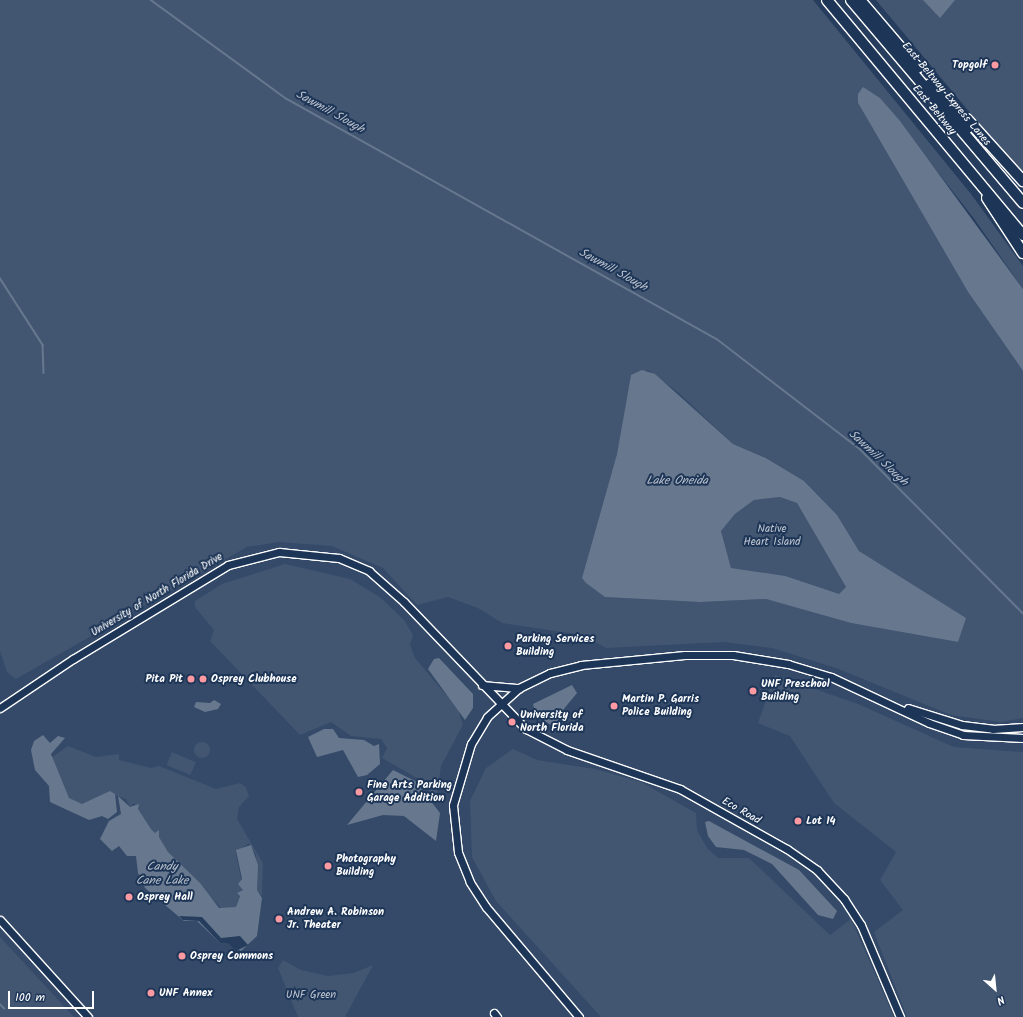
<!DOCTYPE html>
<html>
<head>
<meta charset="utf-8">
<style>
	body { margin:0 }
	#map { position:relative; width:1023px; height:1017px; overflow:hidden; background:#263d5e; font-family:Kalam,sans-serif }
	div>[style] { position:absolute }
	[style*='--x'] { left:calc(var(--x)*1px); top:calc(var(--y)*1px); width:calc(var(--w)*1px); rotate:calc(var(--a)*1deg) }
	.built>* { inset:0; background:#344a68 }
	.green>* { inset:0; background:#425672; transform-origin:0 0 }
	.round { border-radius:50% }
	.water>* { inset:0; background:#67788e }
	.pier>* { inset:0; background:#263d5e }
	.stream>* { height:1.5px; margin:-0.75px; padding:0 0.75px; transform-origin:0.75px; border-radius:0.75px; background:#67788e }
	.roads { filter:drop-shadow(1px 0 #fff) drop-shadow(-1px 0 #fff) drop-shadow(0 1px #fff) drop-shadow(0 -1px #fff) }
	.minor>* { height:7px; margin:-3.5px; padding:0 3.5px; transform-origin:3.5px; border-radius:3.5px; background:#1d3557 }
	.highway>* { height:10px; margin:-5px; padding:0 5px; transform-origin:5px; border-radius:5px; background:#1d3557 }
	.dots>* { width:11px; height:11px; translate:-50% -50%; box-sizing:border-box; border:2px solid #1d3557; border-radius:50% }
	span { translate:-50% -50%; white-space:nowrap; text-align:center; line-height:1.15; -webkit-text-stroke:4px #1d3557; paint-order:stroke }
	.poi-label { font-size:11px; color:#fff; font-weight:700 }
	.right { translate:-100% -50%; text-align:right }
	.left { translate:0 -50%; text-align:left }
	.street-label { font-size:11px; color:#fff }
	.park-label { font-size:11px; color:#bdc4ce }
	.water-label { font-size:12px; color:#bbc2cc; font-style:italic }
	.north { position:absolute; left:975px; top:969px; width:40px; height:40px; -webkit-text-stroke:3px #1d3557; paint-order:stroke; rotate:153deg; font-size:11px; font-weight:700; line-height:16px; text-align:center; color:#fff }
	.north::after { content:''; display:block; margin:auto; width:14px; height:18px; background:#fff; clip-path:polygon(50% 0,100% 100%,50% 72%,0 100%) }
	.scale { position:absolute; left:8px; top:991px; width:86px; height:18px; box-sizing:border-box; border:2px solid #fff; border-top:0; padding-left:5px; font-size:12px; line-height:14px; white-space:nowrap; color:#fff; -webkit-text-stroke:3px #1d3557; paint-order:stroke }
</style>
</head>
<body>
<div id="map">
	<div class="built">
		<i style="clip-path:polygon(0 0,1023px 427px,1023px 1017px,0 1017px)"></i>
	</div>
	<div class="green">
		<i style="clip-path:polygon(evenodd,0 0,813px 0,971px 194px,1023px 266px,1023px 289px,975px 220px,880px 98px,858px 103px,968px 292px,1023px 371px,1023px 718px,1001px 722px,951px 715px,836px 668px,772px 648px,724px 642px,606px 648px,582px 635px,502px 623px,478px 608px,448px 597px,417px 605px,383px 568px,332px 546px,279px 542px,247px 547px,16px 679px,7px 672px,0 651px,0 0,648px 370px,679px 393px,733px 444px,767px 458px,804px 481px,837px 515px,859px 551px,965px 618px,958px 642px,851px 623px,766px 599px,700px 602px,606px 597px,582px 578px,617px 454px,631px 376px,648px 370px)"></i>
		<i style="clip-path:polygon(876px 0,1023px 0,1023px 173px,967px 109px)"></i>
		<i style="clip-path:polygon(780px 497px,797px 503px,846px 587px,839px 594px,731px 568px,721px 531px,735px 514px,754px 500px)"></i>
		<i style="clip-path:polygon(285px 564px,350px 579px,381px 598px,404px 620px,413px 635px,410px 645px,415px 658px,458px 709px,463px 725px,441px 766px,436px 801px,422px 781px,382px 758px,387px 748px,381px 739px,351px 736px,331px 722px,300px 735px,210px 641px,214px 630px,195px 607px,195px 601px,222px 584px)"></i>
		<i style="clip-path:polygon(775px 675px,858px 704px,954px 747px,1023px 752px,1023px 1017px,907px 1017px,874px 932px,903px 910px,880px 880px,896px 852px,834px 803px,790px 736px,758px 723px)"></i>
		<i class="round" style="left:194px;top:742px;width:16px;height:16px"></i>
		<i style="clip-path:polygon(68px 746px,96px 757px,119px 754px,119px 760px,151px 768px,159px 766px,216px 789px,240px 783px,246px 787px,249px 796px,239px 807px,237px 819px,263px 863px,262px 896px,257px 890px,256px 855px,249px 843px,236px 853px,243px 890px,237px 894px,240px 895px,236px 907px,222px 909px,168px 852px,159px 837px,159px 830px,156px 833px,151px 829px,134px 803px,130px 807px,126px 799px,108px 793px,82px 804px,72px 801px,64px 792px,51px 758px)"></i>
		<i style="clip-path:polygon(513px 749px,537px 760px,595px 769px,641px 782px,696px 813px,697px 830px,707px 848px,718px 858px,749px 858px,830px 935px,851px 919px,894px 1017px,601px 1017px,496px 901px,472px 857px,470px 801px,486px 768px)"></i>
		<i style="left:172px;top:752px;width:26px;height:14px;rotate:23deg"></i>
		<i style="clip-path:polygon(0 937px,74px 1017px,0 1017px)"></i>
		<i style="clip-path:polygon(283px 960px,301px 970px,328px 976px,354px 973px,373px 965px,345px 1017px,298px 1017px,278px 968px)"></i>
	</div>
	<div class="water">
		<i style="clip-path:polygon(923px 0,955px 0,940px 18px)"></i>
		<i style="clip-path:polygon(863px 87px,880px 98px,900px 121px,1023px 289px,1023px 371px,968px 292px,858px 103px,858px 94px)"></i>
		<i style="clip-path:polygon(evenodd,642px 370px,655px 374px,733px 444px,766px 458px,804px 481px,837px 515px,859px 551px,966px 618px,958px 642px,851px 623px,766px 599px,700px 602px,605px 597px,586px 583px,582px 578px,617px 454px,631px 375px,642px 370px,780px 497px,797px 503px,846px 587px,839px 594px,785px 576px,731px 568px,721px 531px,735px 514px,754px 500px,780px 497px)"></i>
		<i style="clip-path:polygon(439px 658px,473px 694px,473px 708px,465px 720px,428px 669px,434px 659px)"></i>
		<i style="clip-path:polygon(572px 685px,577px 693px,563px 710px,566px 723px,555px 727px,536px 716px,533px 704px)"></i>
		<i style="clip-path:polygon(214px 700px,221px 704px,218px 709px,205px 712px,194px 707px,196px 702px,210px 703px)"></i>
		<i style="clip-path:polygon(324px 729px,333px 729px,339px 738px,364px 740px,374px 746px,379px 744px,380px 764px,367px 775px,358px 777px,343px 750px,317px 757px,308px 737px)"></i>
		<i style="clip-path:polygon(43px 735px,50px 743px,58px 736px,65px 738px,51px 754px,69px 798px,82px 804px,110px 791px,115px 794px,117px 812px,108px 819px,102px 816px,89px 820px,50px 802px,49px 786px,35px 770px,31px 750px,34px 741px)"></i>
		<i style="clip-path:polygon(393px 770px,415px 781px,440px 813px,436px 841px,404px 816px,383px 815px,347px 825px)"></i>
		<i style="clip-path:polygon(118px 796px,130px 807px,139px 804px,138px 809px,151px 829px,155px 833px,159px 830px,159px 837px,168px 852px,200px 883px,219px 908px,236px 907px,240px 896px,237px 893px,243px 890px,238px 884px,242px 879px,236px 850px,251px 845px,258px 865px,257px 890px,262px 898px,257px 936px,241px 951px,229px 944px,220px 943px,197px 921px,184px 921px,145px 888px,138px 873px,136px 856px,127px 856px,119px 846px,112px 851px,100px 839px,109px 821px,121px 814px)"></i>
		<i style="clip-path:polygon(709px 821px,799px 870px,837px 911px,833px 919px,818px 915px,772px 864px,744px 850px,716px 847px,708px 836px,705px 822px)"></i>
	</div>
	<div class="pier">
		<i style="clip-path:polygon(179px 916px,202px 917px,221px 938px,240px 936px,248px 945px,236px 951px,229px 944px,220px 943px,199px 921px,183px 920px)"></i>
	</div>
	<div class="stream">
		<i style="--x:151;--y:0;--w:168;--a:36.1"></i>
		<i style="--x:287;--y:99;--w:492;--a:29.2"></i>
		<i style="--x:717;--y:339;--w:182;--a:37.6"></i>
		<i style="--x:861;--y:450;--w:230;--a:45.2"></i>
		<i style="--x:0;--y:278;--w:80;--a:57.3"></i>
		<i style="--x:43;--y:345;--w:28;--a:88"></i>
		<i style="--x:0;--y:1004;--w:6;--a:45"></i>
	</div>
	<div class="roads">
		<div class="minor">
			<i style="--x:482;--y:685;--w:37;--a:5"></i>
			<i style="--x:0;--y:708;--w:88;--a:-33.9"></i>
			<i style="--x:73;--y:659;--w:181;--a:-31.2"></i>
			<i style="--x:228;--y:565;--w:53;--a:-14.3"></i>
			<i style="--x:279;--y:552;--w:60;--a:5.7"></i>
			<i style="--x:339;--y:558;--w:33;--a:23"></i>
			<i style="--x:369;--y:571;--w:47;--a:41.5"></i>
			<i style="--x:404;--y:602;--w:176;--a:46.2"></i>
			<i style="--x:526;--y:729;--w:46;--a:27.1"></i>
			<i style="--x:567;--y:750;--w:120;--a:19"></i>
			<i style="--x:680;--y:789;--w:123;--a:29.3"></i>
			<i style="--x:787;--y:849;--w:37;--a:35"></i>
			<i style="--x:817;--y:870;--w:40;--a:47"></i>
			<i style="--x:844;--y:899;--w:31;--a:57"></i>
			<i style="--x:861;--y:925;--w:100;--a:67"></i>
			<i style="--x:908;--y:708;--w:57;--a:17.5"></i>
			<i style="--x:962;--y:725;--w:31;--a:7"></i>
			<i style="--x:993;--y:729;--w:30;--a:-4"></i>
			<i style="--x:0;--y:920;--w:131;--a:47.8"></i>
			<i style="--x:494;--y:1013;--w:5;--a:53"></i>
			<i style="--x:579;--y:1017;--w:144;--a:-130.2"></i>
			<i style="--x:486;--y:907;--w:30;--a:-123"></i>
			<i style="--x:470;--y:882;--w:32;--a:-112"></i>
			<i style="--x:458;--y:852;--w:47;--a:-96.1"></i>
			<i style="--x:453;--y:805;--w:64;--a:-73.6"></i>
			<i style="--x:471;--y:744;--w:31;--a:-59"></i>
			<i style="--x:487;--y:717;--w:43;--a:-42.2"></i>
			<i style="--x:519;--y:688;--w:34;--a:-26"></i>
			<i style="--x:550;--y:673;--w:32;--a:-14"></i>
			<i style="--x:581;--y:665;--w:104;--a:-5.5"></i>
			<i style="--x:685;--y:655;--w:48;--a:0"></i>
			<i style="--x:733;--y:655;--w:56;--a:9.3"></i>
			<i style="--x:788;--y:664;--w:45;--a:16.8"></i>
			<i style="--x:831;--y:677;--w:108;--a:25.1"></i>
			<i style="--x:929;--y:723;--w:36;--a:19"></i>
			<i style="--x:963;--y:735;--w:60;--a:2.9"></i>
		</div>
		<div class="highway">
			<i style="--x:827;--y:0;--w:306;--a:50.2"></i>
			<i style="--x:851;--y:0;--w:266;--a:49.7"></i>
			<i style="--x:860;--y:0;--w:89;--a:49.5"></i>
			<i style="--x:930;--y:84;--w:58;--a:49.2"></i>
			<i style="--x:967;--y:119;--w:84;--a:47.9"></i>
			<i style="--x:987;--y:198;--w:66;--a:56.8"></i>
		</div>
	</div>
	<div class="dots">
		<i style="left:995px;top:65px;background:#ff9aa2"></i>
		<i style="left:508px;top:646px;background:#ff9aa2"></i>
		<i style="left:191px;top:679px;background:#ff9aa2"></i>
		<i style="left:203px;top:679px;background:#ff9aa2"></i>
		<i style="left:753px;top:691px;background:#ff9aa2"></i>
		<i style="left:614px;top:706px;background:#ff9aa2"></i>
		<i style="left:512px;top:722px;background:#ff9aa2"></i>
		<i style="left:359px;top:792px;background:#ff9aa2"></i>
		<i style="left:798px;top:821px;background:#ff9aa2"></i>
		<i style="left:328px;top:866px;background:#ff9aa2"></i>
		<i style="left:129px;top:897px;background:#ff9aa2"></i>
		<i style="left:279px;top:919px;background:#ff9aa2"></i>
		<i style="left:182px;top:956px;background:#ff9aa2"></i>
		<i style="left:151px;top:993px;background:#ff9aa2"></i>
	</div>
	<div class="poi-label">
		<span class="right" style="left:987px;top:65px">Topgolf</span>
		<span class="left" style="left:516px;top:646px">Parking Services<br>Building</span>
		<span class="right" style="left:183px;top:679px">Pita Pit</span>
		<span class="left" style="left:211px;top:679px">Osprey Clubhouse</span>
		<span class="left" style="left:761px;top:691px">UNF Preschool<br>Building</span>
		<span class="left" style="left:622px;top:706px">Martin P. Garris<br>Police Building</span>
		<span class="left" style="left:520px;top:722px">University of<br>North Florida</span>
		<span class="left" style="left:367px;top:792px">Fine Arts Parking<br>Garage Addition</span>
		<span class="left" style="left:806px;top:821px">Lot 14</span>
		<span class="left" style="left:336px;top:866px">Photography<br>Building</span>
		<span class="left" style="left:137px;top:897px">Osprey Hall</span>
		<span class="left" style="left:287px;top:919px">Andrew A. Robinson<br>Jr. Theater</span>
		<span class="left" style="left:190px;top:956px">Osprey Commons</span>
		<span class="left" style="left:159px;top:993px">UNF Annex</span>
	</div>
	<div class="street-label">
		<span style="left:946px;top:94px;rotate:50deg">East Beltway Express Lanes</span>
		<span style="left:934px;top:110px;rotate:50deg">East Beltway</span>
		<span style="left:157px;top:595px;rotate:-31deg">University of North Florida Drive</span>
		<span style="left:741px;top:811px;rotate:30deg">Eco Road</span>
	</div>
	<div class="park-label">
		<span style="left:772px;top:536px">Native<br>Heart Island</span>
		<span style="left:311px;top:995px">UNF Green</span>
	</div>
	<div class="water-label">
		<span style="left:330px;top:112px;rotate:29deg">Sawmill Slough</span>
		<span style="left:613px;top:270px;rotate:29deg">Sawmill Slough</span>
		<span style="left:878px;top:458px;rotate:43deg">Sawmill Slough</span>
		<span style="left:677px;top:481px">Lake Oneida</span>
		<span style="left:162px;top:874px">Candy<br>Cane Lake</span>
	</div>
	<div class="north">N</div>
	<div class="scale">100 m</div>
</div>
</body>
</html>
